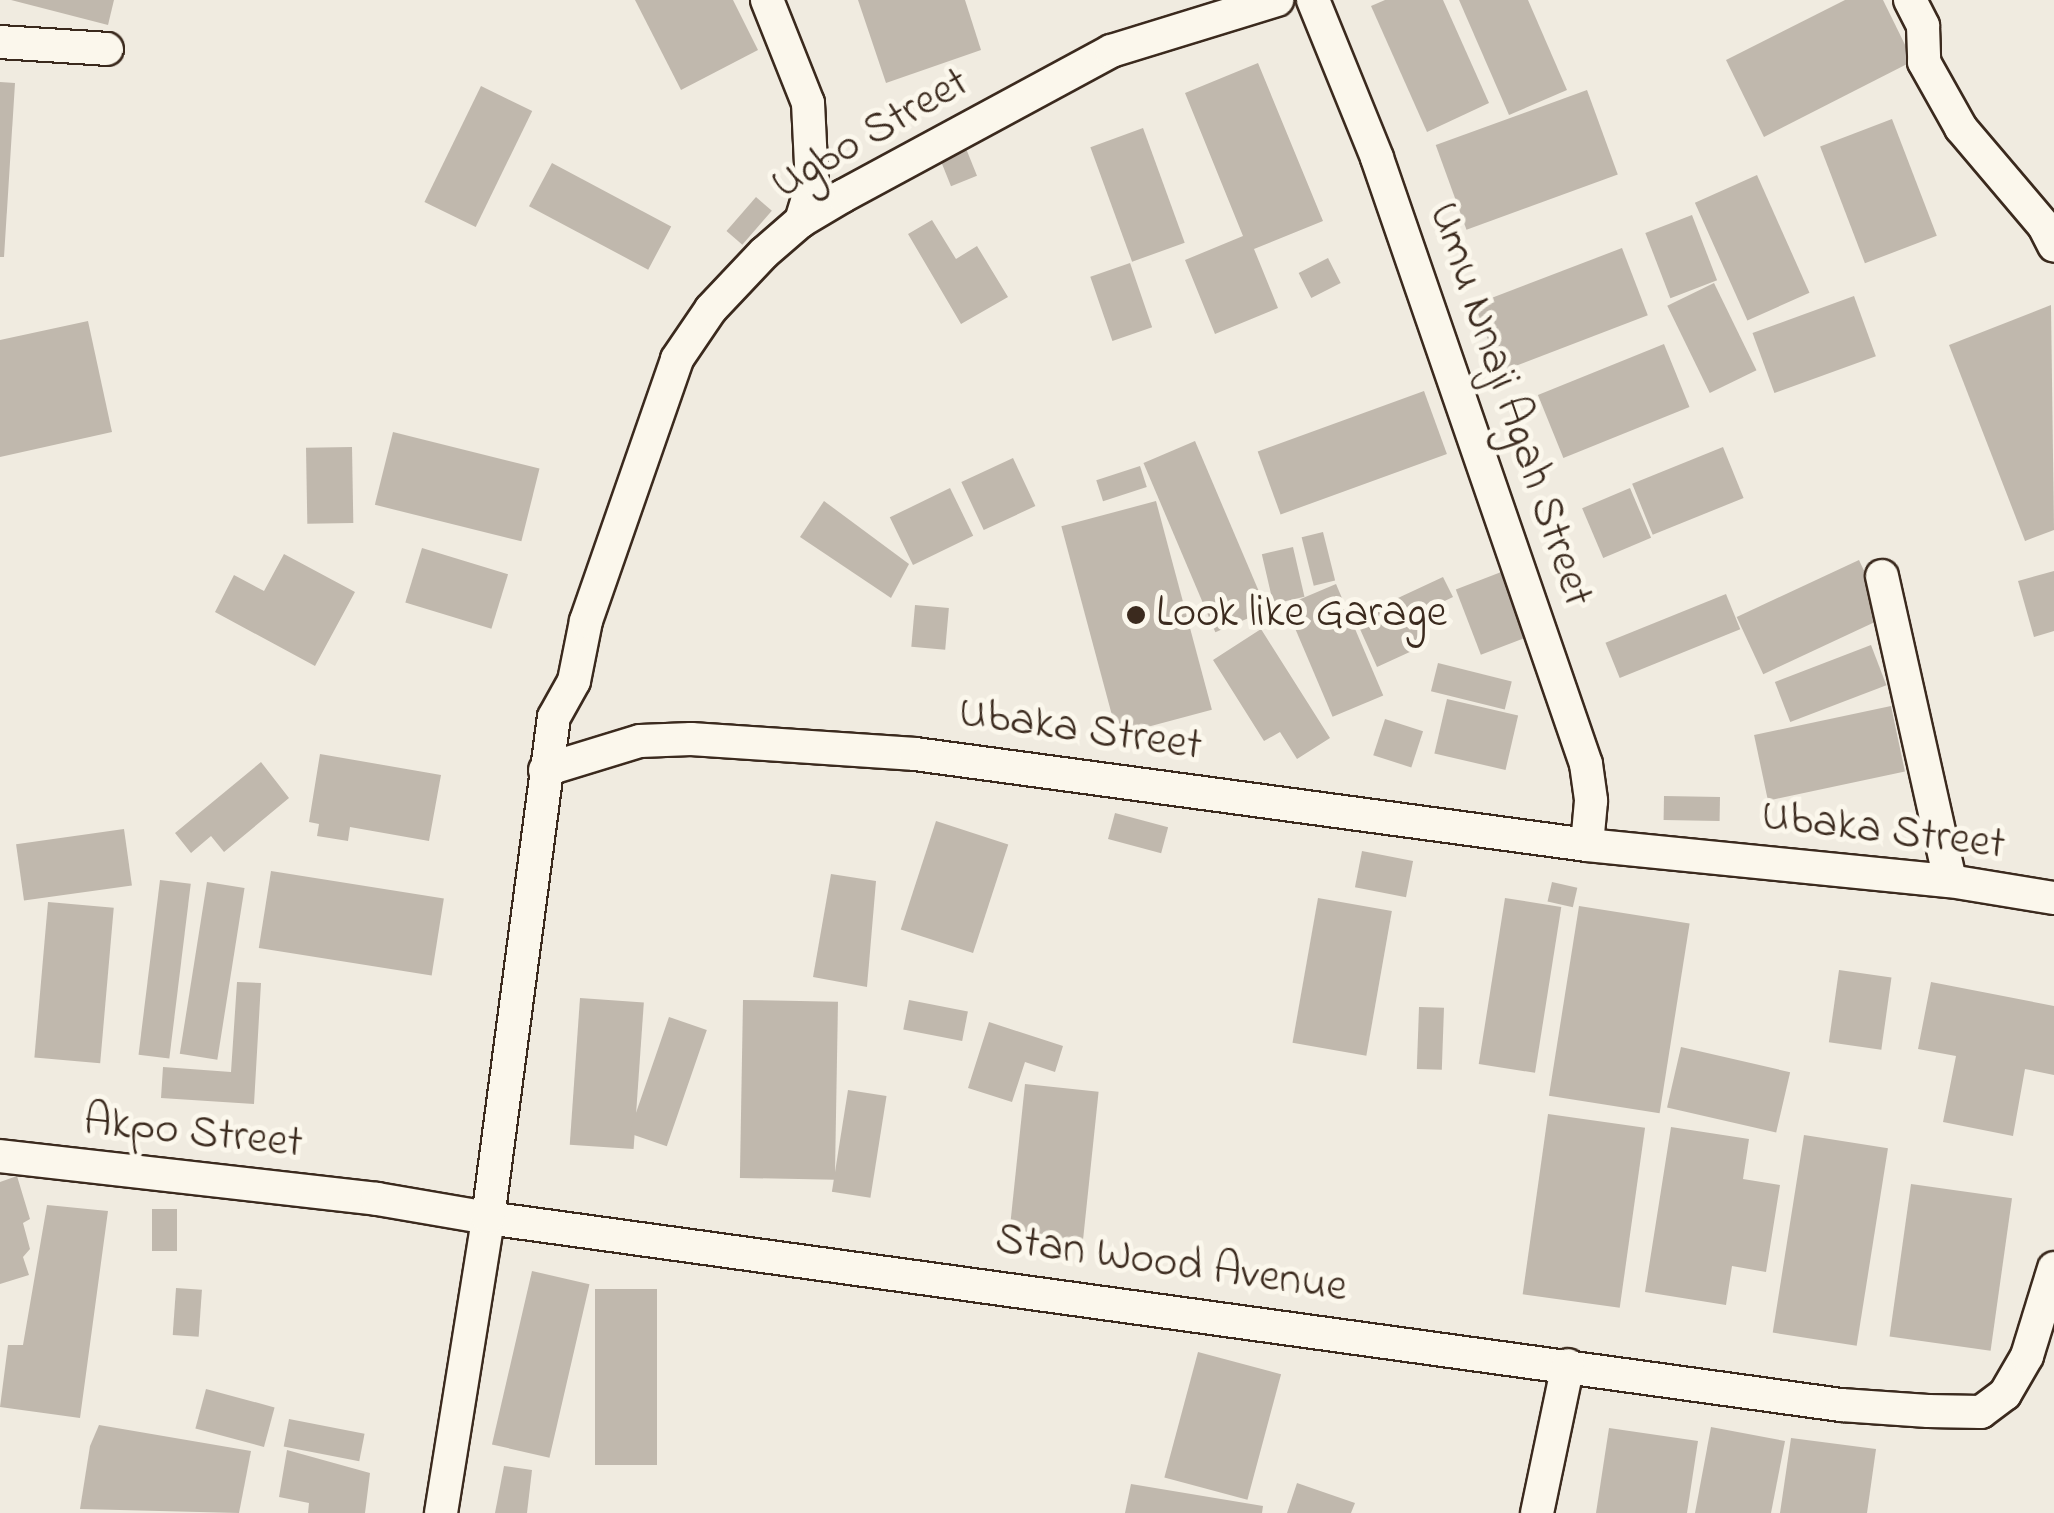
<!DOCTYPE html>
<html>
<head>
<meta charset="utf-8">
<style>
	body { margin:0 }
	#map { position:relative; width:2054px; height:1513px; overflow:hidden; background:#f0ebe0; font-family:"Indie Flower",sans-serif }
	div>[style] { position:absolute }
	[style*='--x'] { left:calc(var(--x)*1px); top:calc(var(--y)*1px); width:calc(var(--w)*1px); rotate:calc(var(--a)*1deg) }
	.building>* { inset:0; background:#c0b8ad; transform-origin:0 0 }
	.roads { filter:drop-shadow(2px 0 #3b2a1e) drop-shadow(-2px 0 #3b2a1e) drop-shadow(0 2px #3b2a1e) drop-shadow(0 -2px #3b2a1e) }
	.minor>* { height:32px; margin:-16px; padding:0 16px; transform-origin:16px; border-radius:16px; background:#fbf7ec }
	.dots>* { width:28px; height:28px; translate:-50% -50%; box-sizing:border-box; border:5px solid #fbf7ec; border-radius:50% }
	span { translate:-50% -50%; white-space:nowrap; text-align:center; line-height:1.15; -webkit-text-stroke:10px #fbf7ec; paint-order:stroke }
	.street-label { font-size:45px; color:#3b2a1e }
	.poi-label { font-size:45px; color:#3b2a1e }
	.left { translate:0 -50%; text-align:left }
</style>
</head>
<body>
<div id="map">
	<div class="building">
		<i style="clip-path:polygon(11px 0,114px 0,108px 25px)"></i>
		<i style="clip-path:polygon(635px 0,733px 0,758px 50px,681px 90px)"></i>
		<i style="clip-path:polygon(858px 0,965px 0,981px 50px,886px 83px)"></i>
		<i style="clip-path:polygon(1385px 0,1443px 0,1489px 103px,1427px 132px,1371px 6px)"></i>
		<i style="clip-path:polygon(1459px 0,1528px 0,1567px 90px,1509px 115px)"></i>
		<i style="clip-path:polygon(1845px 0,1883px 0,1913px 61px,1764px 137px,1726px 60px)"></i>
		<i style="clip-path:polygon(1258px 63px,1323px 221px,1254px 249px,1278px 308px,1215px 334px,1185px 260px,1243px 236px,1185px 93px)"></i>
		<i style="clip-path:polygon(0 82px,15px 83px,4px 257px,0 257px)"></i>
		<i style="left:481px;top:86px;width:57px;height:129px;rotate:26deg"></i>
		<i style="left:1587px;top:90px;width:90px;height:161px;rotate:70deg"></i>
		<i style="left:1892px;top:119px;width:125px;height:77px;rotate:69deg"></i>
		<i style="left:1143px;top:128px;width:122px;height:56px;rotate:70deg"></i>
		<i style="left:965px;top:146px;width:32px;height:28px;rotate:68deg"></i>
		<i style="left:552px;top:163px;width:135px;height:49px;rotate:28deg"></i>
		<i style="left:1757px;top:175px;width:129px;height:68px;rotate:66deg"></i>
		<i style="left:756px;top:197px;width:21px;height:45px;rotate:41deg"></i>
		<i style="left:1692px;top:215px;width:70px;height:50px;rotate:69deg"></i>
		<i style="clip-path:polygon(932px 220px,956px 259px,977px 246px,1008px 297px,961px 324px,908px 234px)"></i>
		<i style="left:1622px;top:248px;width:72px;height:158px;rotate:69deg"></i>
		<i style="left:1328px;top:258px;width:28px;height:33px;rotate:63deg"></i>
		<i style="left:1130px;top:263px;width:68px;height:42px;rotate:71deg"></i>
		<i style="left:1714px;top:283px;width:97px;height:52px;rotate:64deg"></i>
		<i style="left:1854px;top:296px;width:64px;height:108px;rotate:70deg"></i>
		<i style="clip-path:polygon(2051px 305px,2054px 530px,2025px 541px,1949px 345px)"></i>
		<i style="clip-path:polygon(88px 321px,112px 432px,0 457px,0 340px)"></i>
		<i style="left:1664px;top:344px;width:68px;height:136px;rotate:68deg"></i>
		<i style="left:1424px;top:391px;width:67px;height:177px;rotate:70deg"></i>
		<i style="left:393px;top:432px;width:151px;height:75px;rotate:14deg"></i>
		<i style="left:1195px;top:441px;width:184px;height:56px;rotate:67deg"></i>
		<i style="left:352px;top:447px;width:76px;height:46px;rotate:89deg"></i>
		<i style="left:1723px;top:447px;width:55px;height:98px;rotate:68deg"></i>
		<i style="left:1013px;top:458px;width:53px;height:57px;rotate:65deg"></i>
		<i style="left:1140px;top:466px;width:22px;height:46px;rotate:72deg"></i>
		<i style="left:950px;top:488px;width:53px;height:67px;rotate:64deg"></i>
		<i style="left:1630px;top:488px;width:54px;height:52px;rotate:67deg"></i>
		<i style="clip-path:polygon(824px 501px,909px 564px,891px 598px,800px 537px)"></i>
		<i style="left:1156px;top:501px;width:216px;height:98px;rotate:75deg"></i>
		<i style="left:1323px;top:532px;width:50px;height:22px;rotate:76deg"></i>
		<i style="left:1293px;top:547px;width:51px;height:32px;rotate:77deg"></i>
		<i style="left:422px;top:548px;width:90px;height:57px;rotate:17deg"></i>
		<i style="clip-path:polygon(284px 554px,355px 592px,315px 666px,215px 612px,234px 575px,264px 591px)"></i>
		<i style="left:1859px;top:560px;width:63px;height:135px;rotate:65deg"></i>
		<i style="left:1509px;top:569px;width:70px;height:57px;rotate:69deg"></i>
		<i style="clip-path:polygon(2054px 571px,2054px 631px,2034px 637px,2018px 581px)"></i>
		<i style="clip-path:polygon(1443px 577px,1453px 597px,1413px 616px,1425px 645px,1377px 667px,1355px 618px)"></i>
		<i style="left:1336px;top:584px;width:121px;height:55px;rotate:67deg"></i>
		<i style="left:1726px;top:594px;width:38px;height:130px;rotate:68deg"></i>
		<i style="left:915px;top:605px;width:34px;height:42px;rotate:5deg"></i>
		<i style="clip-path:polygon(1261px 629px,1330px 738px,1297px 759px,1280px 732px,1264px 741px,1213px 660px)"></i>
		<i style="left:1871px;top:645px;width:43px;height:103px;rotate:69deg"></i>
		<i style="left:1438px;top:663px;width:76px;height:29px;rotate:14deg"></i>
		<i style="left:1447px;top:699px;width:73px;height:56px;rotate:13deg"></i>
		<i style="left:1891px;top:706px;width:67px;height:140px;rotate:78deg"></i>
		<i style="left:1385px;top:719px;width:40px;height:38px;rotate:18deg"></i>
		<i style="clip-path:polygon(320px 754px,441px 775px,429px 841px,350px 827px,348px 841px,317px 836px,319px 824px,309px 822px)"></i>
		<i style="clip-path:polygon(261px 762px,289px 798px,224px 852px,211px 836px,191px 853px,175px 833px)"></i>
		<i style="left:1664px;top:796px;width:56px;height:24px;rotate:1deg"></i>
		<i style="left:1115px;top:813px;width:55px;height:27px;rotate:15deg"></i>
		<i style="left:936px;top:821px;width:76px;height:114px;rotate:18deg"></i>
		<i style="left:124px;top:829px;width:57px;height:109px;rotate:82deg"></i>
		<i style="left:1362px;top:851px;width:52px;height:37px;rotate:11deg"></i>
		<i style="left:271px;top:871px;width:175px;height:78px;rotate:9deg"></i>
		<i style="clip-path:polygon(831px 874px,876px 881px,867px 987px,813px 977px)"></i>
		<i style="left:160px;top:880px;width:31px;height:176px;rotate:7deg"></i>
		<i style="left:207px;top:882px;width:38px;height:174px;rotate:9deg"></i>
		<i style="left:1552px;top:882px;width:26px;height:20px;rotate:13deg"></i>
		<i style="left:1318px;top:898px;width:75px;height:147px;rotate:10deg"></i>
		<i style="left:1505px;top:898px;width:57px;height:168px;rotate:9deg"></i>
		<i style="left:48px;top:902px;width:66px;height:156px;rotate:5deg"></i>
		<i style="left:1579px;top:906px;width:112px;height:192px;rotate:9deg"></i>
		<i style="left:1839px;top:970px;width:53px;height:73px;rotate:8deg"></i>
		<i style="clip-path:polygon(237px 982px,261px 983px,254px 1104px,161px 1098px,163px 1067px,231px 1072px)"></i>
		<i style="clip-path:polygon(1931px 982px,2054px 1006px,2054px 1075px,2025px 1069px,2013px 1136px,1943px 1122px,1956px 1056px,1918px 1049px)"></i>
		<i style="left:580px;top:998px;width:64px;height:147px;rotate:4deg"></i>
		<i style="left:743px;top:1000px;width:95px;height:178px;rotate:1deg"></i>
		<i style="left:909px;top:1000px;width:60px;height:30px;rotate:11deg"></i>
		<i style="left:1419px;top:1007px;width:25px;height:62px;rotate:2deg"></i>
		<i style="left:669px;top:1017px;width:40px;height:123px;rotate:19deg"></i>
		<i style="clip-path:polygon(989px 1022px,1063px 1046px,1055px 1072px,1025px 1062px,1012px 1102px,968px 1088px)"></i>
		<i style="left:1681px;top:1047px;width:112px;height:62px;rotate:13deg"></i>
		<i style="left:1025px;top:1084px;width:74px;height:151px;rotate:6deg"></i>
		<i style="left:848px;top:1090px;width:39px;height:103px;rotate:9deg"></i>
		<i style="left:1548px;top:1114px;width:98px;height:182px;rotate:8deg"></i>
		<i style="clip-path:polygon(1671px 1127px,1749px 1139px,1743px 1179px,1780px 1185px,1766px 1272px,1732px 1266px,1726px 1305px,1645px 1292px)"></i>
		<i style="left:1804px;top:1135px;width:85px;height:200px;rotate:9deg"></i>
		<i style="clip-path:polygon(17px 1176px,30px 1219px,23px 1223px,30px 1249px,23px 1257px,29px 1275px,0 1284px,0 1182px)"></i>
		<i style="left:1911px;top:1184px;width:102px;height:154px;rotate:8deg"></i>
		<i style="clip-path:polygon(47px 1205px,108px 1211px,80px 1418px,0 1407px,8px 1345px,23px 1345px)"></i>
		<i style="left:152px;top:1209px;width:25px;height:42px"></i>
		<i style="left:532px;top:1271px;width:59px;height:178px;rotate:13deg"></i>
		<i style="left:176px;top:1288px;width:26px;height:47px;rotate:4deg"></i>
		<i style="left:595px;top:1289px;width:62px;height:176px"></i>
		<i style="left:1198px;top:1352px;width:86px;height:130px;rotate:15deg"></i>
		<i style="left:206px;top:1389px;width:71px;height:41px;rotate:15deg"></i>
		<i style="left:289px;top:1419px;width:77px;height:28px;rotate:11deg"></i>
		<i style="clip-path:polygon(99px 1425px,251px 1451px,239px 1513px,80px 1509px,90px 1446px)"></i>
		<i style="clip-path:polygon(1711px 1427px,1785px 1441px,1771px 1513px,1695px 1513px)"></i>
		<i style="clip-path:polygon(1609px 1428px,1698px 1441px,1687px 1513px,1596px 1513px)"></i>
		<i style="clip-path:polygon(1791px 1438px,1876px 1449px,1867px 1513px,1780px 1513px)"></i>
		<i style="clip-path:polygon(287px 1450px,370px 1473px,365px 1513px,308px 1513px,309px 1503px,279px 1497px)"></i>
		<i style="clip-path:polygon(504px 1466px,532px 1470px,527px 1513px,495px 1513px)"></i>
		<i style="clip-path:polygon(1297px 1483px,1355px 1503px,1351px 1513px,1287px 1513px)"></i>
		<i style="clip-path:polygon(1131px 1484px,1263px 1506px,1262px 1513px,1125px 1513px)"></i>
	</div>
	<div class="roads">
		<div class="minor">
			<i style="--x:767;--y:0;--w:111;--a:68.3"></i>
			<i style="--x:808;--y:103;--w:82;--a:87.2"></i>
			<i style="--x:812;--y:185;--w:38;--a:107"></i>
			<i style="--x:1313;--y:0;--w:170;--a:67.9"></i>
			<i style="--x:1377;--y:158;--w:641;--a:70.97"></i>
			<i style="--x:1586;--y:764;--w:37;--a:82"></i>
			<i style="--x:1591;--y:801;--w:44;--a:95.2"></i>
			<i style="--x:1910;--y:0;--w:29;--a:63"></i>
			<i style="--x:1923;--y:26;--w:36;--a:88"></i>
			<i style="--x:1924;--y:62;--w:76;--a:60.7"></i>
			<i style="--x:1961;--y:128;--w:128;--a:49.7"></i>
			<i style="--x:2044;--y:226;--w:22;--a:63"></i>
			<i style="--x:0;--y:42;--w:107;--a:3.7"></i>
			<i style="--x:1882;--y:576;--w:312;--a:77.4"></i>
			<i style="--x:545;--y:770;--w:99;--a:-17"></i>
			<i style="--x:640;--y:741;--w:51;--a:-2.2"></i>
			<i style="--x:691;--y:739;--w:225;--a:3.8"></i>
			<i style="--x:915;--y:754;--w:678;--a:7.71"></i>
			<i style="--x:1587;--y:845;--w:365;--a:5.7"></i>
			<i style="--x:1950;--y:881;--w:105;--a:9.3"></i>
			<i style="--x:0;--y:1156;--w:379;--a:6.5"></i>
			<i style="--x:377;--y:1199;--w:113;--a:9.7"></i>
			<i style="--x:488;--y:1218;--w:1366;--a:7.87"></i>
			<i style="--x:1841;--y:1405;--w:87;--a:3.9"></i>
			<i style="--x:1928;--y:1411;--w:53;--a:1.1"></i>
			<i style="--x:1981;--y:1412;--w:30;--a:-37"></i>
			<i style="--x:2005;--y:1394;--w:44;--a:-59.9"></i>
			<i style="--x:2027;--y:1356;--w:92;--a:-72.9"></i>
			<i style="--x:441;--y:1513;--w:299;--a:-80.9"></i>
			<i style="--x:488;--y:1218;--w:505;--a:-82.5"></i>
			<i style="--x:554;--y:717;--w:41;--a:-60.9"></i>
			<i style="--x:574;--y:681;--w:61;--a:-78.7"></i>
			<i style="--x:586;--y:621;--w:277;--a:-70.8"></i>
			<i style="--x:677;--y:359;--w:60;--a:-55.8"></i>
			<i style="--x:711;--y:309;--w:77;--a:-46.6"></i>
			<i style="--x:764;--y:253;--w:49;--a:-40.9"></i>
			<i style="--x:801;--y:221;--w:49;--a:-30.8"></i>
			<i style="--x:843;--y:196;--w:305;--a:-28.4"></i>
			<i style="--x:1111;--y:51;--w:174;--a:-17.1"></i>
			<i style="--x:1537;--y:1513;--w:151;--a:-78.2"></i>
		</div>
	</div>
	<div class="dots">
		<i style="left:1136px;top:615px;background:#3b2a1e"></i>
	</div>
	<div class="street-label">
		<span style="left:871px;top:135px;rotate:-30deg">Ugbo Street</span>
		<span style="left:1509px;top:405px;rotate:71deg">Umu Nnaji Agah Street</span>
		<span style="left:1080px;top:731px;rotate:8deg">Ubaka Street</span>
		<span style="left:1883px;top:832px;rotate:7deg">Ubaka Street</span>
		<span style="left:193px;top:1134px;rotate:6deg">Akpo Street</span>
		<span style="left:1171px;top:1265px;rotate:8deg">Stan Wood Avenue</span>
	</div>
	<div class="poi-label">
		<span class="left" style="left:1156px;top:615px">Look like Garage</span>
	</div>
</div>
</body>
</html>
